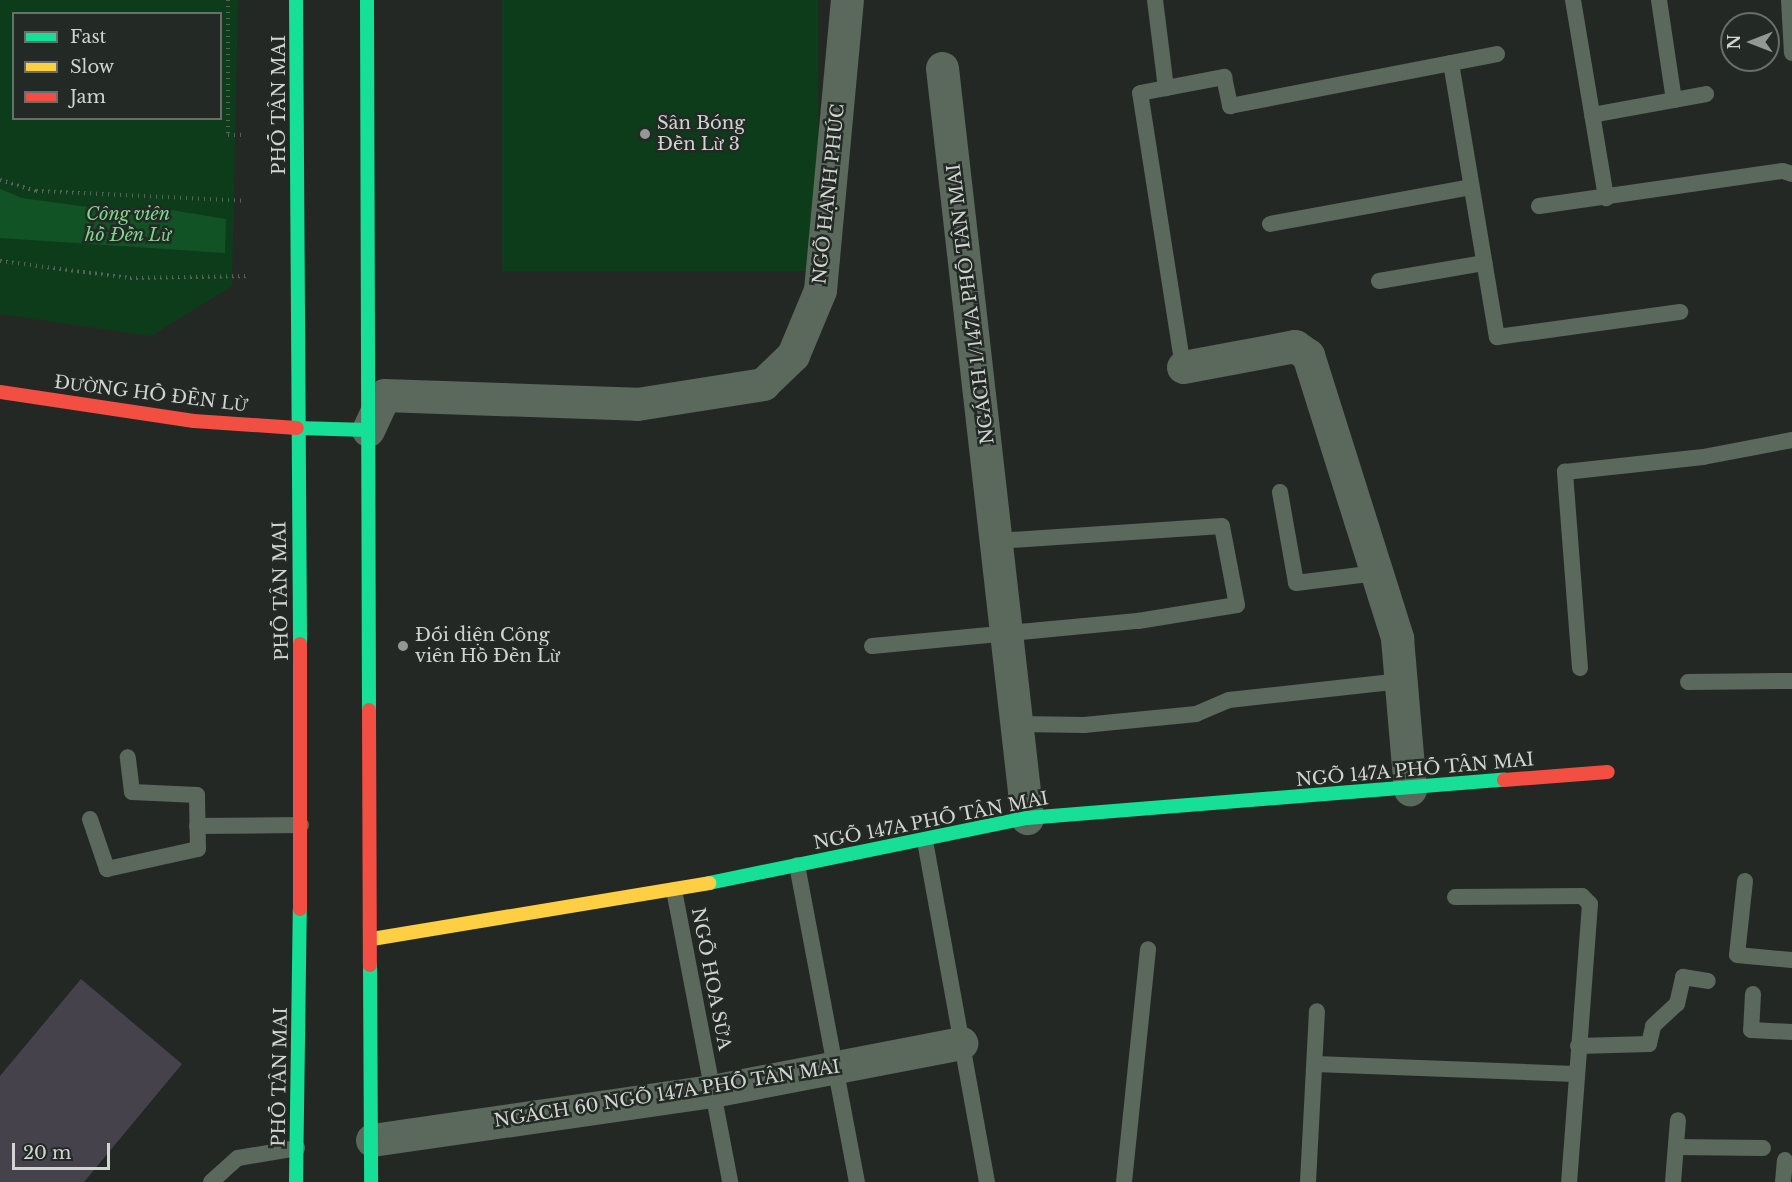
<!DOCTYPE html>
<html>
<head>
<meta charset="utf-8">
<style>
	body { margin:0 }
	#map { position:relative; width:1792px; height:1182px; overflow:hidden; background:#242825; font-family:"Libre Baskerville",serif }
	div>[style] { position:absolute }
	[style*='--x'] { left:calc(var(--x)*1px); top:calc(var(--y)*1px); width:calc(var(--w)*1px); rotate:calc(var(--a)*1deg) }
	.green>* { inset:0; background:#0d3c1b; transform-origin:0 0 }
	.water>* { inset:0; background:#115324 }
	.building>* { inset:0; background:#45424c }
	.path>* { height:4px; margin-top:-2px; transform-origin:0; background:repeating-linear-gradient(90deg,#59615a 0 1.5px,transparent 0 6px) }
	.lane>* { height:16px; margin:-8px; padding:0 8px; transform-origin:8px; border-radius:8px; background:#5a695c }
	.street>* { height:33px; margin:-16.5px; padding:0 16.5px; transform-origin:16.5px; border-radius:16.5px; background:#5a695c }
	.fast>* { height:14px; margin:-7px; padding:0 7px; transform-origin:7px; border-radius:7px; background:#16e098 }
	.slow>* { height:14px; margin:-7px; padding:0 7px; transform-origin:7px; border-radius:7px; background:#ffcf43 }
	.jam>* { height:14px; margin:-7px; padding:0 7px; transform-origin:7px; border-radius:7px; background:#f24e42 }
	.dots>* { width:16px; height:16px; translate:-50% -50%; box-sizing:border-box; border:3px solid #232924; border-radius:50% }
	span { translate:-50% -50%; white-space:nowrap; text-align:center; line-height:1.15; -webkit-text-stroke:5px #232924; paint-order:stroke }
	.street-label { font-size:18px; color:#d1d5d2 }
	.poi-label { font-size:18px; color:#d1d5d2 }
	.left { translate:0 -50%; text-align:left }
	.park-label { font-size:18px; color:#7dd78c; font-style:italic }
	.legend { position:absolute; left:12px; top:12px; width:210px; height:108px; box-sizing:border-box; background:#232924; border:2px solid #696e6a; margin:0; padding:8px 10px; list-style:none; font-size:18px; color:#d1d5d2 }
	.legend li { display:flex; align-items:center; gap:12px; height:30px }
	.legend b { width:30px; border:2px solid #696e6a }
	.north { position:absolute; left:1720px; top:12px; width:60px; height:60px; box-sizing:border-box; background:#232924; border:2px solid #696e6a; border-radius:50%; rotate:270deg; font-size:16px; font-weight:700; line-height:24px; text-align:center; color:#d1d5d2 }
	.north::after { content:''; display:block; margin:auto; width:21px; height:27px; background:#949895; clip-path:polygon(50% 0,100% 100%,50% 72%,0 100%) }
	.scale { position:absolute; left:12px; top:1143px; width:98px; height:27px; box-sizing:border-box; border:3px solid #d1d5d2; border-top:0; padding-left:8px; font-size:18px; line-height:21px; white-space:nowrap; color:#d1d5d2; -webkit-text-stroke:4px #232924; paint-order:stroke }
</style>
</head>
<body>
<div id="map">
	<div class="green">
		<i style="clip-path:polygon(evenodd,0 0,238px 0,232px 286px,151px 336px,0 314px,0 0,14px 14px,220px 14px,220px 118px,14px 118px,14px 14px)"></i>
		<i style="left:502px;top:0;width:316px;height:271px"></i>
	</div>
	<div class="water">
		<i style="clip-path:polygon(0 189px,22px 198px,95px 208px,165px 209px,226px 219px,225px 253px,0 238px)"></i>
	</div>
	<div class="building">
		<i style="clip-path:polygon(81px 979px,182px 1064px,84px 1182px,0 1182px,0 1076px)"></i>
	</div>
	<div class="path">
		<i style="--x:228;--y:0;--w:135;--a:90"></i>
		<i style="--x:228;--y:135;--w:18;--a:0"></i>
		<i style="--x:0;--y:180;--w:38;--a:17"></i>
		<i style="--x:36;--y:191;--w:209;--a:2.7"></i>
		<i style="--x:0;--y:261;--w:131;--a:7.5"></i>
		<i style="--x:130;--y:278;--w:117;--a:-1"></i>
	</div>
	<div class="lane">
		<i style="--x:1155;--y:0;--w:89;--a:82.9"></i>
		<i style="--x:1573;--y:0;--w:201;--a:80.5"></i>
		<i style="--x:1659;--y:0;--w:101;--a:81.5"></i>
		<i style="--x:1789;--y:0;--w:53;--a:86.8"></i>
		<i style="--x:1451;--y:63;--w:278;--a:80.5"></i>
		<i style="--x:1497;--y:337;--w:185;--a:-7.8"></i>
		<i style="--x:1592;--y:115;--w:116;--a:-10.4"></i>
		<i style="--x:1539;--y:206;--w:246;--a:-8.2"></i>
		<i style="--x:1783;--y:171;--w:9;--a:18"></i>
		<i style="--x:1270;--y:224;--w:204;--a:-10.4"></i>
		<i style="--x:1379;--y:281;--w:107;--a:-9.7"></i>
		<i style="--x:1183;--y:367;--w:277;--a:-98.9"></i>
		<i style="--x:1140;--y:93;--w:86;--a:-10.8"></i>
		<i style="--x:1224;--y:77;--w:30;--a:78"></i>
		<i style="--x:1230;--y:106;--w:272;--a:-11"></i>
		<i style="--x:1280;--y:492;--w:92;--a:80"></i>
		<i style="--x:1296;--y:583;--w:81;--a:-7.1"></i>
		<i style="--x:872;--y:646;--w:267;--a:-5.4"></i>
		<i style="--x:1138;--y:621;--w:100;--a:-9.2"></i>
		<i style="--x:1237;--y:605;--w:80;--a:-100.8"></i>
		<i style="--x:1222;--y:526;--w:225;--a:176.2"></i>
		<i style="--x:1580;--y:668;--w:197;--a:-94.4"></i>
		<i style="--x:1565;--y:472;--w:139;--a:-6.2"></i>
		<i style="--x:1703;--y:457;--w:91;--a:-10.8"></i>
		<i style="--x:1688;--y:682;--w:104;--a:-0.6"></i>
		<i style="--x:1020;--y:724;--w:64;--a:0.9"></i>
		<i style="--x:1084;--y:725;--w:113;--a:-5.6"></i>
		<i style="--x:1196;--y:714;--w:36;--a:-23"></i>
		<i style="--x:1229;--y:700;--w:173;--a:-6.3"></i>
		<i style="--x:90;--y:819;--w:53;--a:71.2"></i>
		<i style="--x:107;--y:869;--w:93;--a:-12.4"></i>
		<i style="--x:198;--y:849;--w:54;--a:-91.1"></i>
		<i style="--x:197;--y:795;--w:65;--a:-177.4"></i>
		<i style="--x:132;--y:792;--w:35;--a:-97"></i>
		<i style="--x:197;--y:826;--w:104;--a:-0.6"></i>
		<i style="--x:925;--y:841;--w:347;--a:79.7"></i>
		<i style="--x:797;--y:865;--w:323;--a:79.3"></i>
		<i style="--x:1745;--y:881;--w:74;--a:96.2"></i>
		<i style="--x:1737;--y:955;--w:55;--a:5.2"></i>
		<i style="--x:674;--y:890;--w:297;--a:79.1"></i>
		<i style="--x:1455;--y:897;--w:127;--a:-0.5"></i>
		<i style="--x:1582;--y:896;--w:11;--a:45"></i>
		<i style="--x:1590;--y:904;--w:279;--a:94.3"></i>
		<i style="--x:1753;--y:994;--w:36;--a:93"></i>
		<i style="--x:1751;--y:1030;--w:41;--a:2.8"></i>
		<i style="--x:1578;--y:1046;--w:71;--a:-1.6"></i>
		<i style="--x:1649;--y:1044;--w:18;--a:-77"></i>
		<i style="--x:1653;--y:1026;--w:33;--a:-43"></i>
		<i style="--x:1677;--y:1004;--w:28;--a:-77"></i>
		<i style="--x:1683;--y:977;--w:25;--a:9"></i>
		<i style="--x:1315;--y:1064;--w:260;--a:2.2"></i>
		<i style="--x:1676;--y:1147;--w:87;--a:0.7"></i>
		<i style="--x:211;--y:1182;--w:36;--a:-42"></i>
		<i style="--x:238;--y:1158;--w:60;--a:-9.6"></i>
		<i style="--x:1124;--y:1182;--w:234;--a:-84.1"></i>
		<i style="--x:1308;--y:1182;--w:171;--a:-87"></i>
		<i style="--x:1673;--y:1182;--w:62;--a:-85.4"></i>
		<i style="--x:1783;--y:1182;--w:22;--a:-85"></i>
	</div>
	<div class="street">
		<i style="--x:942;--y:68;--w:755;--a:83.53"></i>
		<i style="--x:1183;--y:367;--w:114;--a:-10.6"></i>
		<i style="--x:1295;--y:346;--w:16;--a:35"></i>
		<i style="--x:1308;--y:355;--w:297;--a:72.5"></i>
		<i style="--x:1397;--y:638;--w:152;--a:85.1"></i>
		<i style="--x:368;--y:430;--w:38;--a:-65"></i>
		<i style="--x:384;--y:395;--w:253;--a:2"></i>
		<i style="--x:637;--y:404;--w:128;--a:-9"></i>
		<i style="--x:763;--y:384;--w:42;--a:-44"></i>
		<i style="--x:793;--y:355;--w:70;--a:-67.4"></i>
		<i style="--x:820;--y:290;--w:291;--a:-84.7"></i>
		<i style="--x:372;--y:1140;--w:344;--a:-8.2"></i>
		<i style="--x:712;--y:1091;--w:254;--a:-10.9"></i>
	</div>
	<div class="fast">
		<i style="--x:296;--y:0;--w:644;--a:89.64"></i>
		<i style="--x:367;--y:0;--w:710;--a:89.84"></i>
		<i style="--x:297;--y:428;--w:71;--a:1.6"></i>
		<i style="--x:709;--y:883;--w:325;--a:-11.6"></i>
		<i style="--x:1027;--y:818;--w:479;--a:-4.6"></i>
		<i style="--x:370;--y:965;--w:217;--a:89.7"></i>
		<i style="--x:296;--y:1182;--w:273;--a:-89.2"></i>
	</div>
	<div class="slow">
		<i style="--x:372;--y:939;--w:342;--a:-9.4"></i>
	</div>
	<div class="jam">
		<i style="--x:0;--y:392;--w:196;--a:8.5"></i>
		<i style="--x:194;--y:421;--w:103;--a:3.9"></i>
		<i style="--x:369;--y:710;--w:255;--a:89.8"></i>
		<i style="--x:1504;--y:780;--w:104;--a:-4.4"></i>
		<i style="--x:300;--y:909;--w:265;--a:-90"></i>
	</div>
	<div class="dots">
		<i style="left:645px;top:134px;background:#949895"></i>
		<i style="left:403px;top:646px;background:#949895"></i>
	</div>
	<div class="street-label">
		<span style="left:279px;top:105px;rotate:-90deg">PHỐ TÂN MAI</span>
		<span style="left:829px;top:194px;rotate:-84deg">NGÕ HẠNH PHÚC</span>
		<span style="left:971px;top:304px;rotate:-97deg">NGÁCH 1/147A PHỐ TÂN MAI</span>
		<span style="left:151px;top:394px;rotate:7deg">ĐƯỜNG HỒ ĐỀN LỪ</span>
		<span style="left:281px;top:591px;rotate:-91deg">PHỐ TÂN MAI</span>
		<span style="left:1415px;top:770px;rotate:-5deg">NGÕ 147A PHỐ TÂN MAI</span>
		<span style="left:931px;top:821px;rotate:-11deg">NGÕ 147A PHỐ TÂN MAI</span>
		<span style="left:711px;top:979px;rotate:79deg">NGÕ HOA SỮA</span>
		<span style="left:280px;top:1077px;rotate:-89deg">PHỐ TÂN MAI</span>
		<span style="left:667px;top:1094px;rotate:-9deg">NGÁCH 60 NGÕ 147A PHỐ TÂN MAI</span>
	</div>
	<div class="poi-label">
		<span class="left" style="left:657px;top:134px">Sân Bóng<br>Đền Lừ 3</span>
		<span class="left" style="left:415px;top:646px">Đối diện Công<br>viên Hồ Đền Lừ</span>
	</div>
	<div class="park-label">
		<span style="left:128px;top:225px">Công viên<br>hồ Đền Lừ</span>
	</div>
	<ul class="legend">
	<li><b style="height:8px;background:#16e098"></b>Fast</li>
	<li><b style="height:8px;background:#ffcf43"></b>Slow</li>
	<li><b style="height:8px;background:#f24e42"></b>Jam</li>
	</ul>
	<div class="north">N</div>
	<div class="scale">20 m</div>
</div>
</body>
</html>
